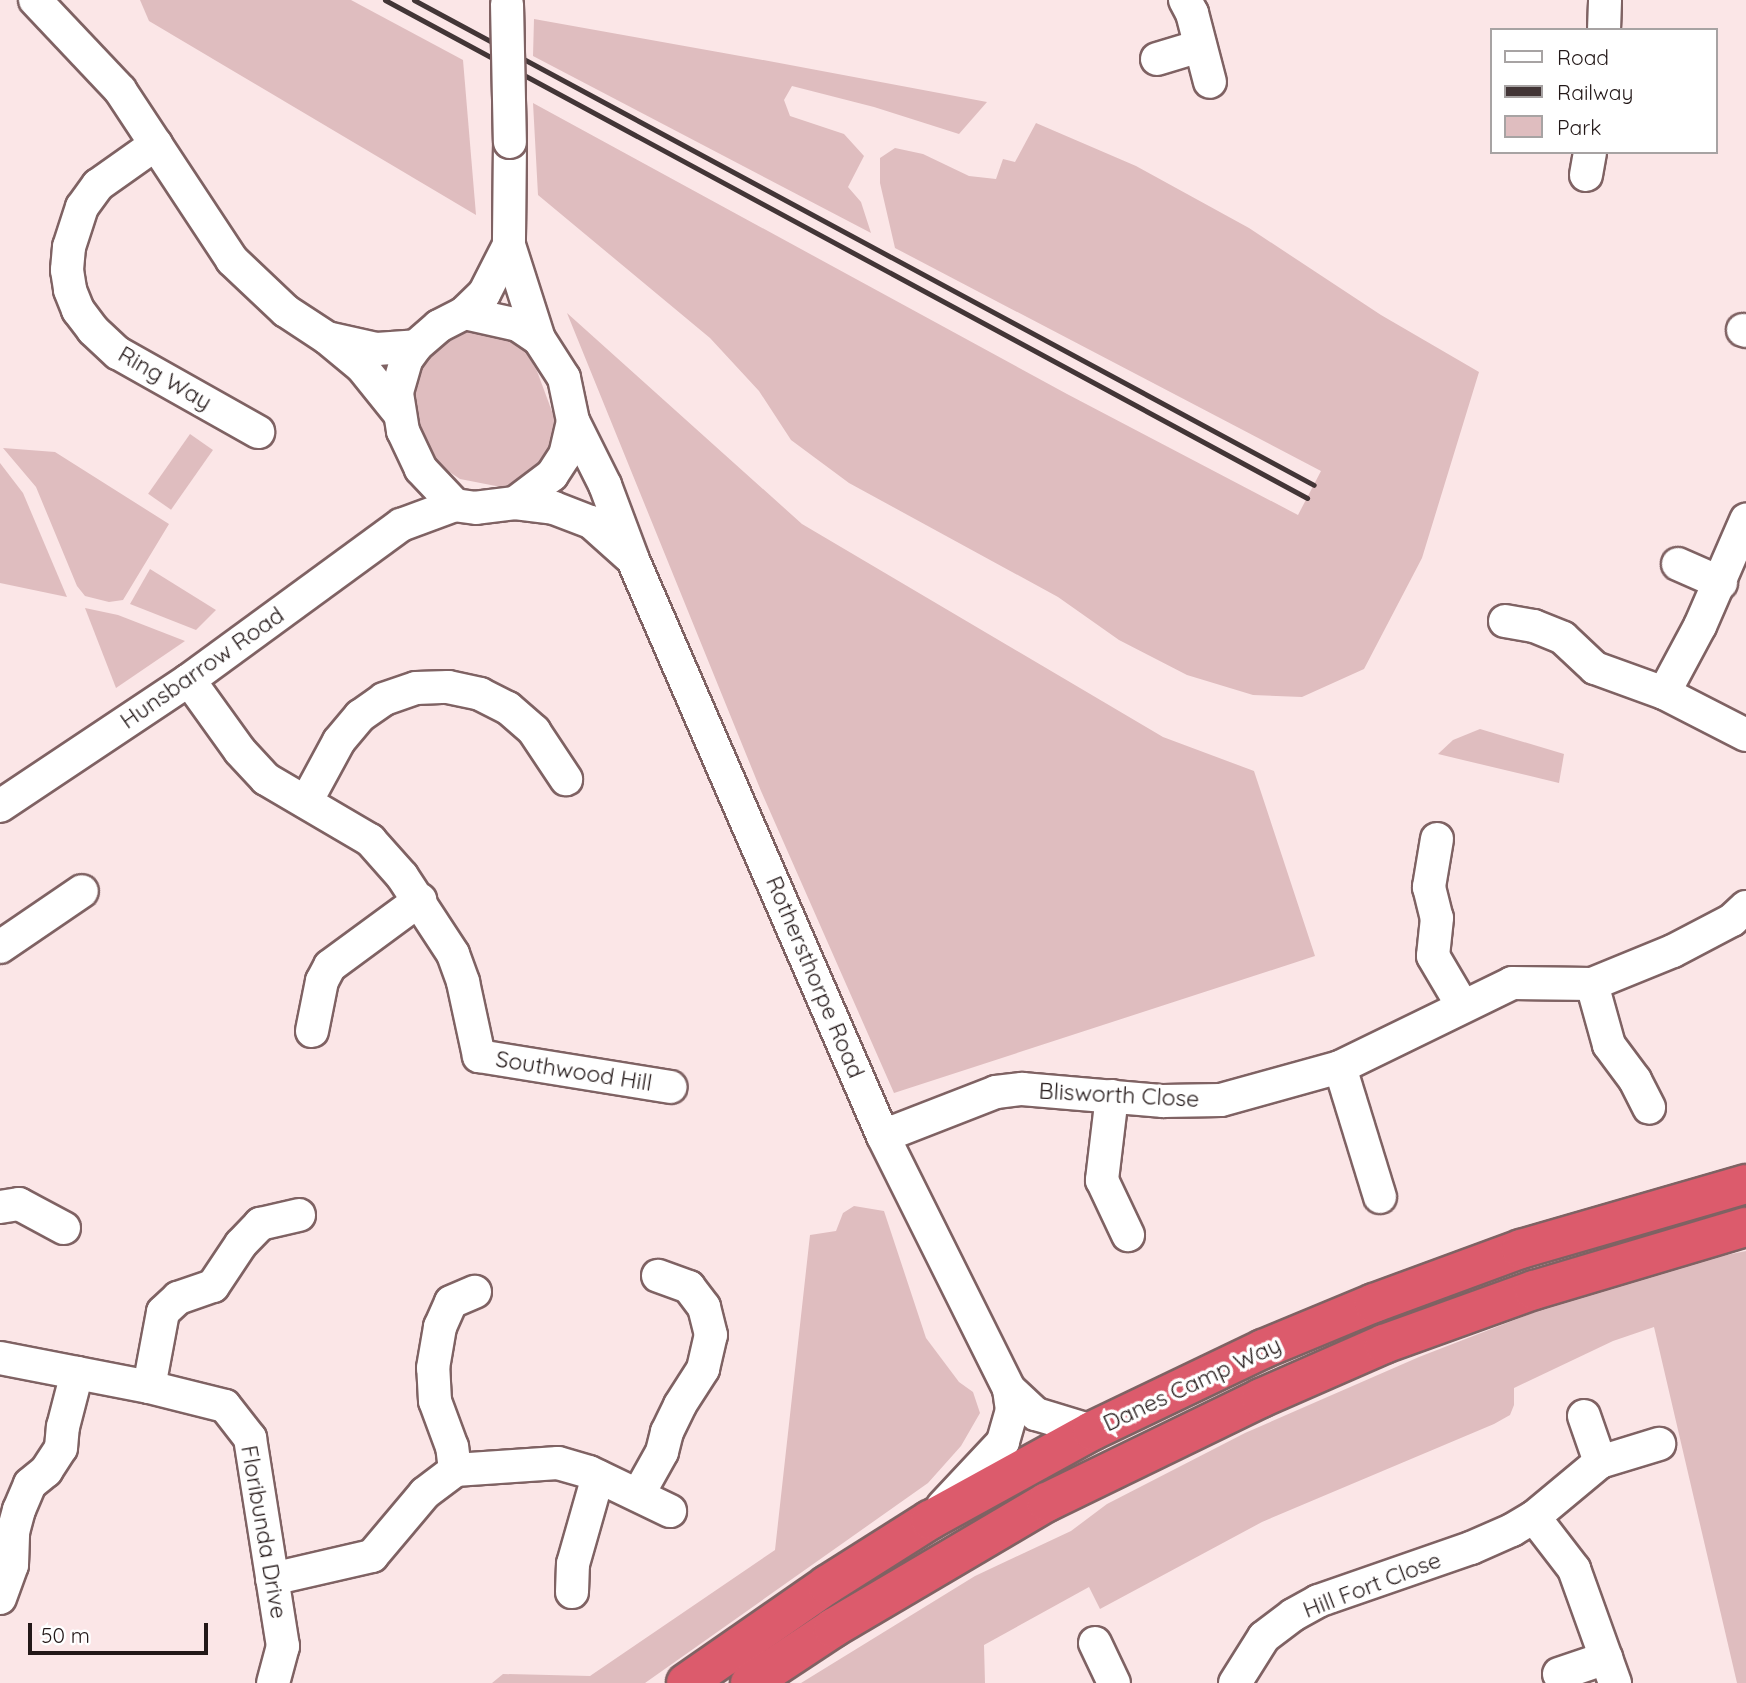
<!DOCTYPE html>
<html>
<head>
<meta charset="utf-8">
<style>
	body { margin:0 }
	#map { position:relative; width:1746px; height:1683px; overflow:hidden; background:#fbe6e7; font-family:Quicksand,sans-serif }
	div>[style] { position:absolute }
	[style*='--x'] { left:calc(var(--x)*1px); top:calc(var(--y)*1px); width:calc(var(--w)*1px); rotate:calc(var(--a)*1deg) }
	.green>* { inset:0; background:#dfbdbf; transform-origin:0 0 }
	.roads { filter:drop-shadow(2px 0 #7f6263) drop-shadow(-2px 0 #7f6263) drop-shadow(0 2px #7f6263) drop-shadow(0 -2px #7f6263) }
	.minor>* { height:32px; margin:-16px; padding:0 16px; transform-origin:16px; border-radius:16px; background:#fff }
	.highway>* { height:38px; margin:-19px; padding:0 19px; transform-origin:19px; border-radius:19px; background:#dc5b6c }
	.rail>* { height:5px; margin:-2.5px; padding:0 2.5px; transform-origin:2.5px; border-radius:2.5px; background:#423536 }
	.bridges { filter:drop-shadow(2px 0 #7f6263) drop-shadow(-2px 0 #7f6263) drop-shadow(0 2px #7f6263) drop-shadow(0 -2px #7f6263) }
	.minor-bridge>* { height:32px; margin:-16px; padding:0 16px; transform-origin:16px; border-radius:16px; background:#fff }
	span { translate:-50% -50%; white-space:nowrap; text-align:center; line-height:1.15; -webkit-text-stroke:7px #fff; paint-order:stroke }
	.street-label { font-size:23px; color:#231818 }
	.legend { position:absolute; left:1490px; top:28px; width:228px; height:126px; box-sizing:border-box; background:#fff; border:2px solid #a7a3a3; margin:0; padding:9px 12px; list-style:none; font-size:21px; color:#231818 }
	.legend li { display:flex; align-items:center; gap:14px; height:35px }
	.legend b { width:35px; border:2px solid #a7a3a3 }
	.scale { position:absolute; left:28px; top:1623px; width:180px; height:32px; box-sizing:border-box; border:4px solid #231818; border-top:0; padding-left:9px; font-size:21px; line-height:24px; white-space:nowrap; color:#231818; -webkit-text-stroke:5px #fff; paint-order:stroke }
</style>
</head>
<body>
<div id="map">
	<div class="green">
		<i style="clip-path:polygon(140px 0,351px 0,463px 60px,476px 215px,149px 21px)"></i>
		<i style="clip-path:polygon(534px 19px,774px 62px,987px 102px,959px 134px,874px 107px,792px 86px,784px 100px,790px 116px,844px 134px,864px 156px,848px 187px,861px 202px,871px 233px,533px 56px)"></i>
		<i style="clip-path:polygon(533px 103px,1067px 394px,1298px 515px,1321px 471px,895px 248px,880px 183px,880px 158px,895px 148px,923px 154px,969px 176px,996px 179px,1003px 159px,1015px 162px,1036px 123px,1136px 166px,1249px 228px,1381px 315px,1479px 372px,1422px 558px,1364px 669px,1302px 697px,1253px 695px,1187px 675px,1119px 640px,1058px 597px,849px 483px,791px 440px,759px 391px,710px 338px,538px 195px)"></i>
		<i style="clip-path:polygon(567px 313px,802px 524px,1163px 737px,1254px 771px,1315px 956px,894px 1093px,761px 791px)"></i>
		<i style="clip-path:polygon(471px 330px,511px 338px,526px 352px,537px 371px,557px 425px,546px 455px,517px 482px,501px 487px,460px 479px,445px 469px,433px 456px,413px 406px,418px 371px,430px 352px)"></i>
		<i style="left:190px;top:434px;width:28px;height:73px;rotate:35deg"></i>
		<i style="clip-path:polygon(3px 448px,55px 452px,169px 524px,123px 600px,109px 602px,85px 596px,77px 586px,36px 487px)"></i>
		<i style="clip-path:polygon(0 463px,23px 493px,67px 597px,0 583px)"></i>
		<i style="clip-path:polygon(150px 569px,216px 610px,196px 630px,130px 604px)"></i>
		<i style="clip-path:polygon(85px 608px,118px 615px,185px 641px,116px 688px)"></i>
		<i style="clip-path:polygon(1480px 729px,1564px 754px,1559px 783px,1438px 754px,1453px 740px)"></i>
		<i style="clip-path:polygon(854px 1206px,884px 1211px,926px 1338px,959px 1382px,973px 1392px,980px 1413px,961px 1446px,928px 1483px,645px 1683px,492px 1683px,503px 1674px,590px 1676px,775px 1550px,810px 1235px,836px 1231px,843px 1213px)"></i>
		<i style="clip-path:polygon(1746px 1251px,1746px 1683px,1737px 1683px,1654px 1327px,1613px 1341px,1514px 1388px,1514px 1405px,1510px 1415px,1494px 1424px,1262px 1522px,1100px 1609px,1089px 1587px,984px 1645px,985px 1683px,801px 1683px,975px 1576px,1071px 1531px,1107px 1504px,1245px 1433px,1419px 1357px,1540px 1310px,1673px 1266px)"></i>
	</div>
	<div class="roads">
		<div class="minor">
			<i style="--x:35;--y:0;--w:124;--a:46.6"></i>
			<i style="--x:120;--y:90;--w:204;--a:56.6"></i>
			<i style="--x:232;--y:260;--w:74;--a:43.4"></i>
			<i style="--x:286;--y:311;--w:49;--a:33.4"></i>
			<i style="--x:327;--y:338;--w:45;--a:39.6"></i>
			<i style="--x:362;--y:367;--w:59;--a:51.2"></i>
			<i style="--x:1185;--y:0;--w:15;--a:62"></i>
			<i style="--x:1192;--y:13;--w:71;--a:75.4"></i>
			<i style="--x:1604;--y:30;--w:30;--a:-88"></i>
			<i style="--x:1157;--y:59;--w:45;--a:-16.8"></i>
			<i style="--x:510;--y:142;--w:103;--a:90.6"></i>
			<i style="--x:509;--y:245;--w:99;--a:72.3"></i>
			<i style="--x:156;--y:144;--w:71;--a:144.7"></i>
			<i style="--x:98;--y:185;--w:27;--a:126"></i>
			<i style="--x:82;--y:207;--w:42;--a:108"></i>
			<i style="--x:69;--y:247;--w:23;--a:95"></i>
			<i style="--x:67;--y:270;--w:20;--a:81"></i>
			<i style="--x:70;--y:290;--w:22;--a:68"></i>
			<i style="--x:78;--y:310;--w:25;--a:53"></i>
			<i style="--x:93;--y:330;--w:34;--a:43"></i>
			<i style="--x:118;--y:353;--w:161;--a:29.4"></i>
			<i style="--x:1586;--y:175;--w:23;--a:-80"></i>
			<i style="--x:464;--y:313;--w:28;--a:-44"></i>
			<i style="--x:484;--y:294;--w:55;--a:-63"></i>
			<i style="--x:1743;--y:330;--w:3;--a:18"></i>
			<i style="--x:331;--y:339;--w:47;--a:12.3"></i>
			<i style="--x:377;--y:349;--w:39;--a:-4"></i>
			<i style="--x:573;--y:421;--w:35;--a:103"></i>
			<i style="--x:565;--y:455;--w:24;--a:123"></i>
			<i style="--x:552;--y:475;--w:46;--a:142.9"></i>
			<i style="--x:515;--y:503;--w:39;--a:173"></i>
			<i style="--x:476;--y:508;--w:21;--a:-172"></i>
			<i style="--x:455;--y:505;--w:50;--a:-133.4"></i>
			<i style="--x:421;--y:469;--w:42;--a:-115.3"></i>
			<i style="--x:403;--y:431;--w:39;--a:-99"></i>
			<i style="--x:397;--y:392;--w:33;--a:-74"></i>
			<i style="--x:406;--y:360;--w:17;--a:-54"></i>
			<i style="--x:416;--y:346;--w:30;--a:-41"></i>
			<i style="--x:439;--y:326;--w:28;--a:-27"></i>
			<i style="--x:464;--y:313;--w:55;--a:12.5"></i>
			<i style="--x:518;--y:325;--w:25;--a:34"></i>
			<i style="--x:539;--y:339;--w:46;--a:57.3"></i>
			<i style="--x:564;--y:378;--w:44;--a:78.2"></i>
			<i style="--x:573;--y:421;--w:72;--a:63.4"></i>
			<i style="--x:605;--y:485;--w:80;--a:69.5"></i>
			<i style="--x:633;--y:560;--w:628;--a:66.54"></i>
			<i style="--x:883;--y:1136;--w:283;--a:63.5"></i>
			<i style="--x:1009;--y:1389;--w:21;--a:82"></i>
			<i style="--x:1012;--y:1410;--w:33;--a:106"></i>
			<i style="--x:1003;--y:1442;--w:88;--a:133.2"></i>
			<i style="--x:515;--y:503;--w:39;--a:7"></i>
			<i style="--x:554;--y:508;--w:40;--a:21"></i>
			<i style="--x:591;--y:522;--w:51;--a:41.8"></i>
			<i style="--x:1678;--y:564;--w:47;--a:23.8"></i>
			<i style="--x:1505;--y:621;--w:29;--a:10"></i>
			<i style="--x:1534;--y:626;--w:31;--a:22"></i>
			<i style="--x:1563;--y:638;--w:44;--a:43.2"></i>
			<i style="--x:1595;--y:668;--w:73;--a:19.9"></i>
			<i style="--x:1664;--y:693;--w:92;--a:27.1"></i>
			<i style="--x:189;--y:680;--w:87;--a:54.3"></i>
			<i style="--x:240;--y:751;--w:38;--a:47"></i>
			<i style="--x:266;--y:779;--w:121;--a:30.4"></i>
			<i style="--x:370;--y:840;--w:48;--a:48.4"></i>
			<i style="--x:402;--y:876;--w:93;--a:56.8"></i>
			<i style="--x:453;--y:954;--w:30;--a:70"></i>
			<i style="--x:463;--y:982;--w:76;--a:77.8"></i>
			<i style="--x:479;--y:1056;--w:194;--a:9.2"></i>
			<i style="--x:1664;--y:693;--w:76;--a:-61.8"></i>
			<i style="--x:1700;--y:626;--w:116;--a:-66.5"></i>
			<i style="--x:306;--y:802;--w:69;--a:-61.6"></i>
			<i style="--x:339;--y:741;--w:33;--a:-50"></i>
			<i style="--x:360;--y:716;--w:29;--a:-35"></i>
			<i style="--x:384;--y:699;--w:34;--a:-19"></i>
			<i style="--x:416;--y:688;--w:32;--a:-2"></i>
			<i style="--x:448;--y:687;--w:33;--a:12"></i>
			<i style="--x:480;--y:694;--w:31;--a:27"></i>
			<i style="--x:508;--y:708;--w:35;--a:41"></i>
			<i style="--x:534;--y:731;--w:58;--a:56.3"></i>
			<i style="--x:0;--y:806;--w:227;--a:-33.7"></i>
			<i style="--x:189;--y:680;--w:263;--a:-36.2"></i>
			<i style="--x:401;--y:525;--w:58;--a:-20.3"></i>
			<i style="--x:1437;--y:839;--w:49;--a:99.5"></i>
			<i style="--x:1429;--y:887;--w:32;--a:76"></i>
			<i style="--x:1437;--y:918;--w:38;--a:96"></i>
			<i style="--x:1433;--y:956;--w:57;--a:59.4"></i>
			<i style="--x:0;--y:947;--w:99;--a:-34.3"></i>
			<i style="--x:1592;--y:984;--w:63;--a:74.4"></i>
			<i style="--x:1609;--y:1045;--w:44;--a:53.4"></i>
			<i style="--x:1635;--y:1080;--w:31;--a:63"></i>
			<i style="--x:312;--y:1031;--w:51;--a:-78.7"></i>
			<i style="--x:322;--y:981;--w:17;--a:-62"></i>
			<i style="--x:330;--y:966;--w:112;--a:-36.3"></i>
			<i style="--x:1340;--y:1067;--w:136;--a:72.9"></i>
			<i style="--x:1112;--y:1096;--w:85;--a:96.8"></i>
			<i style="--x:1102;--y:1180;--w:61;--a:64.7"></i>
			<i style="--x:883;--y:1136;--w:121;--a:-21.3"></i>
			<i style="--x:996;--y:1092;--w:26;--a:-7"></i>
			<i style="--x:1022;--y:1089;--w:142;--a:4.9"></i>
			<i style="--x:1163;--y:1101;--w:58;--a:-1"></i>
			<i style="--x:1221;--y:1100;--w:123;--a:-15.5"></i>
			<i style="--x:1340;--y:1067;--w:191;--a:-26"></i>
			<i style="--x:1512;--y:983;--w:80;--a:0.7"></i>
			<i style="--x:1592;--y:984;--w:87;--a:-22.2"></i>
			<i style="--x:1673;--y:951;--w:67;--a:-27.7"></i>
			<i style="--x:1732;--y:920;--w:19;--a:-43"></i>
			<i style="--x:0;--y:1207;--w:19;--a:-9"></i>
			<i style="--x:19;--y:1204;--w:51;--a:28.1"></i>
			<i style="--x:0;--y:1358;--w:152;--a:11"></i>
			<i style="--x:149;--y:1387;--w:78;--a:14"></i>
			<i style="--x:225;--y:1406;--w:41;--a:52"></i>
			<i style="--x:250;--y:1438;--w:211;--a:81"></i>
			<i style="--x:283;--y:1646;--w:38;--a:105"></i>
			<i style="--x:149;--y:1387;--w:76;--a:-79.4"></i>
			<i style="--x:163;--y:1312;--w:21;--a:-43"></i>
			<i style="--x:178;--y:1298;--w:37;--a:-19"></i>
			<i style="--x:213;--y:1286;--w:50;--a:-56.3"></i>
			<i style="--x:241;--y:1244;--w:28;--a:-46"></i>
			<i style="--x:260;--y:1224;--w:40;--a:-13"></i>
			<i style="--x:1009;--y:1389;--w:37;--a:43"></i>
			<i style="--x:1036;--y:1414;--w:59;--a:16.9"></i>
			<i style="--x:1584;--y:1416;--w:49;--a:70.8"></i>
			<i style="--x:455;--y:1470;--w:103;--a:-3.9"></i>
			<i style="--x:558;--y:1463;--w:32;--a:16"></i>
			<i style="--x:589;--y:1472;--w:90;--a:25.7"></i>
			<i style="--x:638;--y:1495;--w:49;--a:-60.8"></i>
			<i style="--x:662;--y:1452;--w:21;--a:-76"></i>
			<i style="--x:667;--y:1432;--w:30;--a:-64"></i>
			<i style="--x:680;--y:1405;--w:43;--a:-57.4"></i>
			<i style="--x:703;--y:1369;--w:35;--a:-77"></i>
			<i style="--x:711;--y:1335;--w:29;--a:-104"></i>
			<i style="--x:704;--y:1307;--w:25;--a:-127"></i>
			<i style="--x:689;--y:1287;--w:33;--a:-160"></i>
			<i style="--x:1534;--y:1517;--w:66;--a:52.4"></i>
			<i style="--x:1574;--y:1569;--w:121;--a:70.2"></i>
			<i style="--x:272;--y:1579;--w:103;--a:-13"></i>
			<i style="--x:372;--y:1556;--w:82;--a:-49.9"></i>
			<i style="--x:425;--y:1493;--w:38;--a:-37"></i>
			<i style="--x:455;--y:1470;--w:23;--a:-97"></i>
			<i style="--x:452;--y:1447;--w:49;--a:-110.3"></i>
			<i style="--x:435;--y:1401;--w:33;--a:-93"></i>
			<i style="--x:433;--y:1368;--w:42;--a:-80.3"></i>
			<i style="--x:440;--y:1327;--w:27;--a:-66"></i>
			<i style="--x:451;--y:1302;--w:26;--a:-23"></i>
			<i style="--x:572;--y:1592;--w:28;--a:-88"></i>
			<i style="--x:573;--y:1564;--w:91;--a:-74.1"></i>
			<i style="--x:0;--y:1598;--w:35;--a:-70"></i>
			<i style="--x:12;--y:1565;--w:33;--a:-88"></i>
			<i style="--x:13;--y:1532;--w:23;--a:-75"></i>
			<i style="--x:19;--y:1510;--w:28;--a:-67"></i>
			<i style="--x:30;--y:1484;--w:21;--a:-39"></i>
			<i style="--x:46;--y:1471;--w:27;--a:-57"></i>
			<i style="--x:61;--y:1448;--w:21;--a:-85"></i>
			<i style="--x:63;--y:1427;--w:56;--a:-75.5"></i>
			<i style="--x:1095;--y:1643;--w:44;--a:64.6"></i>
			<i style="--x:1559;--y:1674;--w:50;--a:-18.8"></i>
			<i style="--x:1235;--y:1683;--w:54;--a:-57.8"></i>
			<i style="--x:1264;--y:1637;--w:36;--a:-37"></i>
			<i style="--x:1293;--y:1615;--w:29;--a:-29"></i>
			<i style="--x:1318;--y:1601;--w:162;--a:-19.1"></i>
			<i style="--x:1471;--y:1548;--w:45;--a:-23.7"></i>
			<i style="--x:1512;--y:1530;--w:26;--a:-31"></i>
			<i style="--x:1534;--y:1517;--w:86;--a:-39.8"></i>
			<i style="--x:1600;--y:1462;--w:62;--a:-17"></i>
		</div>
		<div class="highway">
			<i style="--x:686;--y:1683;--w:172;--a:-34.8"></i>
			<i style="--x:827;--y:1585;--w:122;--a:-32.3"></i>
			<i style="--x:930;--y:1520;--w:185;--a:-28.8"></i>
			<i style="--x:1092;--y:1431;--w:190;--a:-25.6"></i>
			<i style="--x:1263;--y:1349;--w:120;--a:-22.5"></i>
			<i style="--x:1374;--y:1303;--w:157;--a:-20.2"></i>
			<i style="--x:1521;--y:1249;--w:234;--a:-16.1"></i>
			<i style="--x:750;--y:1683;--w:100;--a:-33.5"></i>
			<i style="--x:833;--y:1628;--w:248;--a:-30.5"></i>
			<i style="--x:1047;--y:1502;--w:238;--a:-25.9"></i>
			<i style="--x:1261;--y:1398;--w:134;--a:-23.7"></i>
			<i style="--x:1384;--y:1344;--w:159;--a:-19.8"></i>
			<i style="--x:1534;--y:1290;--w:221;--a:-16.6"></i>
		</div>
	</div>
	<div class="rail">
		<i style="--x:385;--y:0;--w:1048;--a:28.37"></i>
		<i style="--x:414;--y:0;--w:1022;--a:28.32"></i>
	</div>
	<div class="bridges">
		<div class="minor-bridge">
			<i style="--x:507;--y:4;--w:138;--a:88.8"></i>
		</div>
	</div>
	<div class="street-label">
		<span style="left:165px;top:378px;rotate:30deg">Ring Way</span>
		<span style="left:202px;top:668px;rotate:-35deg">Hunsbarrow Road</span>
		<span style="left:815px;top:977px;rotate:67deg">Rothersthorpe Road</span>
		<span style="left:574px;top:1071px;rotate:9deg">Southwood Hill</span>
		<span style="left:1119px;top:1095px;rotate:3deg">Blisworth Close</span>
		<span style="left:1192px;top:1384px;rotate:-25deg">Danes Camp Way</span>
		<span style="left:264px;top:1532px;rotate:80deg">Floribunda Drive</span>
		<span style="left:1372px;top:1585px;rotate:-21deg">Hill Fort Close</span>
	</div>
	<ul class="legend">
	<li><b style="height:9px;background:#fff"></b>Road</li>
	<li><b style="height:9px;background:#423536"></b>Railway</li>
	<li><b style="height:19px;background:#dfbdbf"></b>Park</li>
	</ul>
	<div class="scale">50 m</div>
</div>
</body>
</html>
